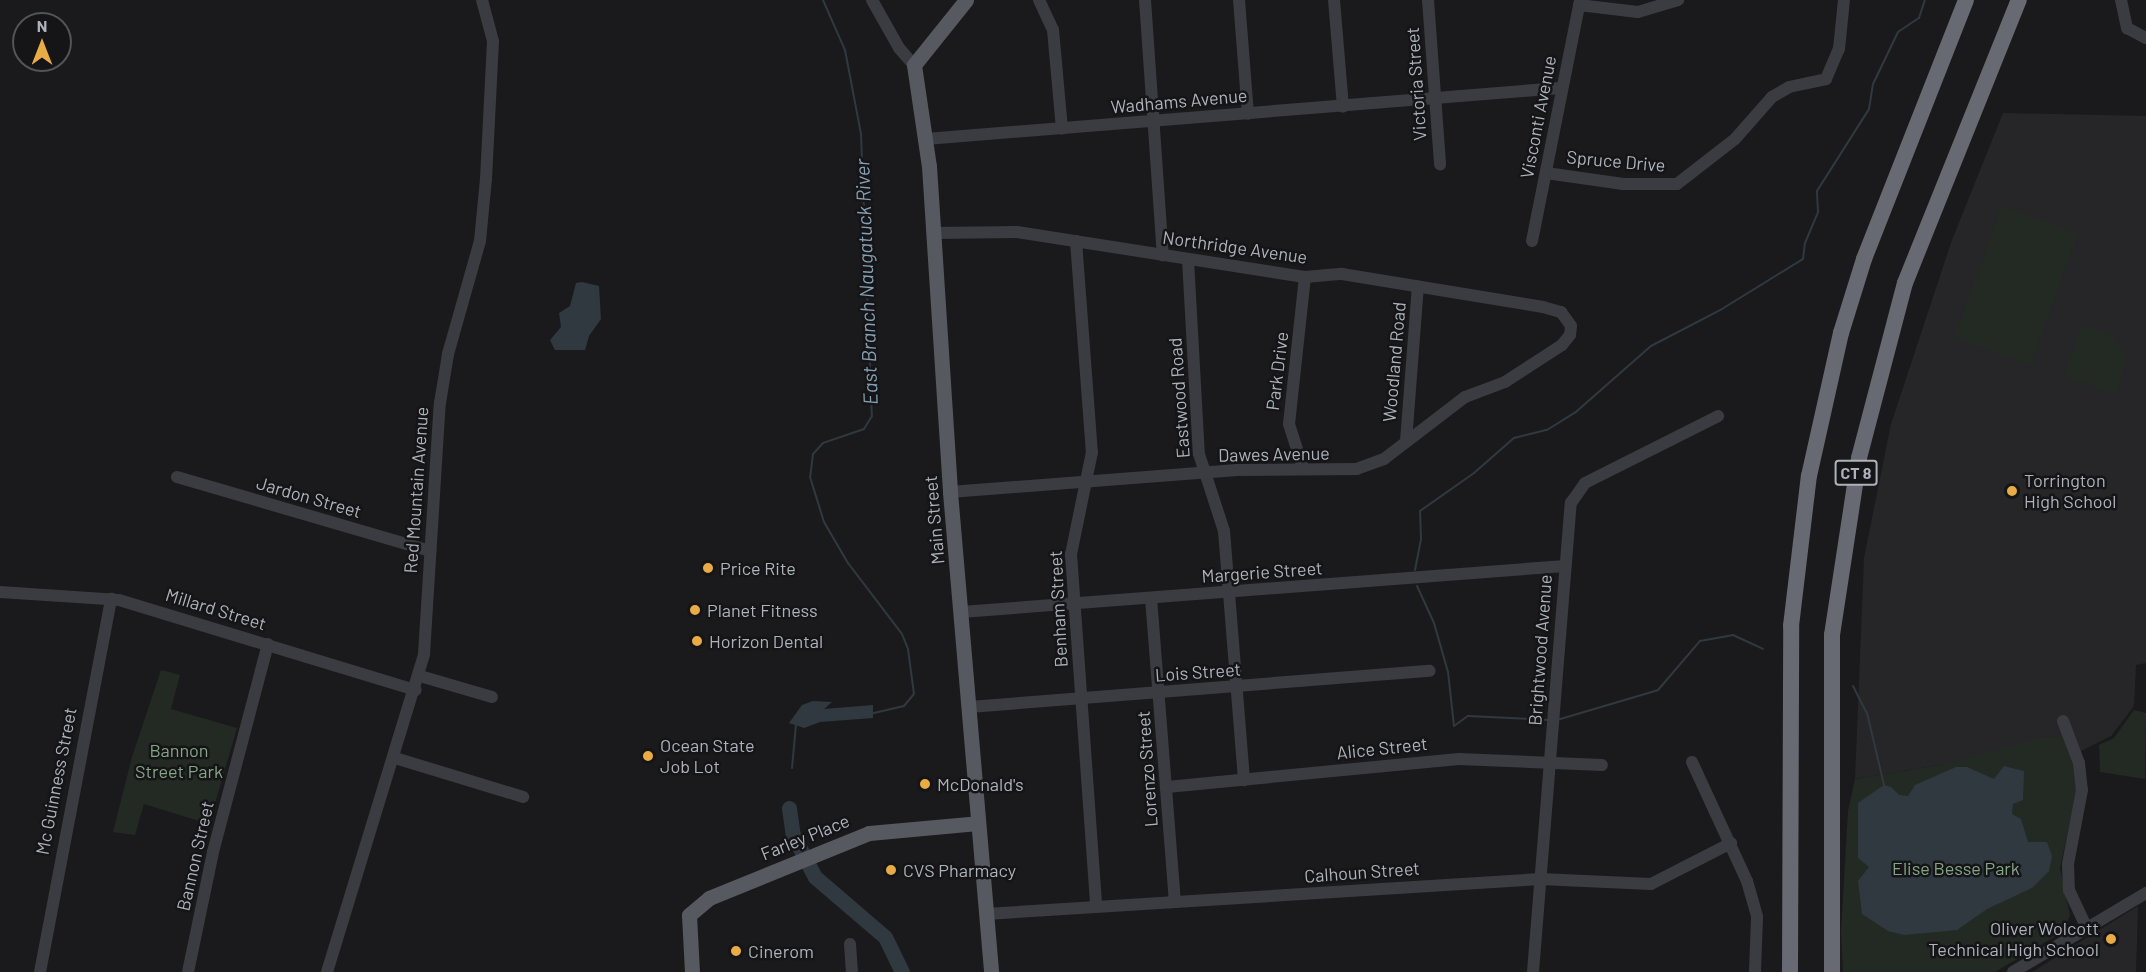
<!DOCTYPE html>
<html>
<head>
<meta charset="utf-8">
<style>
	body { margin:0 }
	#map { position:relative; width:2146px; height:972px; overflow:hidden; background:#1a1a1c; font-family:Barlow,sans-serif }
	div>[style] { position:absolute }
	[style*='--x'] { left:calc(var(--x)*1px); top:calc(var(--y)*1px); width:calc(var(--w)*1px); rotate:calc(var(--a)*1deg) }
	.built>* { inset:0; background:#262629 }
	.green>* { inset:0; background:#222a23; transform-origin:0 0 }
	.water>* { inset:0; background:#303940 }
	.stream>* { height:2px; margin:-1px; padding:0 1px; transform-origin:1px; border-radius:1px; background:#303940 }
	.river>* { height:15px; margin:-7.5px; padding:0 7.5px; transform-origin:7.5px; border-radius:7.5px; background:#303940 }
	.minor>* { height:12px; margin:-6px; padding:0 6px; transform-origin:6px; border-radius:6px; background:#3b3c41 }
	.major>* { height:15px; margin:-7.5px; padding:0 7.5px; transform-origin:7.5px; border-radius:7.5px; background:#575960 }
	.highway>* { height:16px; margin:-8px; padding:0 8px; transform-origin:8px; border-radius:8px; background:#676a72 }
	.dots>* { width:16px; height:16px; translate:-50% -50%; box-sizing:border-box; border:3px solid #151517; border-radius:50% }
	span { translate:-50% -50%; white-space:nowrap; text-align:center; line-height:1.15; -webkit-text-stroke:5px #151517; paint-order:stroke }
	.shield-label span { padding:2px 4px; background:#151517; border:2px solid; border-radius:4px; -webkit-text-stroke-width:0 }
	.shield-label { font-size:16px; color:#adb2bb; font-weight:700 }
	.street-label { font-size:18px; color:#adb2bb }
	.poi-label { font-size:18px; color:#adb2bb }
	.left { translate:0 -50%; text-align:left }
	.right { translate:-100% -50%; text-align:right }
	.park-label { font-size:18px; color:#85a586 }
	.water-label { font-size:20px; color:#86a0b3; font-style:italic }
	.north { position:absolute; left:12px; top:12px; width:60px; height:60px; box-sizing:border-box; background:#151517; border:2px solid #525459; border-radius:50%; rotate:0deg; font-size:16px; font-weight:700; line-height:24px; text-align:center; color:#adb2bb }
	.north::after { content:''; display:block; margin:auto; width:21px; height:27px; background:#e9ab45; clip-path:polygon(50% 0,100% 100%,50% 72%,0 100%) }
</style>
</head>
<body>
<div id="map">
	<div class="built">
		<i style="clip-path:polygon(2003px 113px,2146px 116px,2146px 663px,2136px 665px,2134px 706px,2111px 736px,2073px 755px,1945px 764px,1855px 779px,1864px 558px,1891px 424px,1952px 240px)"></i>
		<i style="clip-path:polygon(2138px 906px,2136px 972px,2032px 972px)"></i>
	</div>
	<div class="green">
		<i style="left:2002px;top:206px;width:81px;height:140px;rotate:20deg"></i>
		<i style="clip-path:polygon(2082px 324px,2110px 334px,2127px 358px,2116px 395px,2064px 375px)"></i>
		<i style="clip-path:polygon(161px 670px,180px 675px,171px 709px,237px 728px,209px 824px,144px 804px,135px 835px,113px 832px,132px 757px)"></i>
		<i style="clip-path:polygon(2134px 710px,2146px 713px,2145px 779px,2100px 772px,2099px 745px,2114px 738px)"></i>
		<i style="clip-path:polygon(2063px 736px,2076px 769px,2076px 796px,2060px 868px,2070px 915px,2066px 925px,2054px 937px,1995px 972px,1843px 972px,1841px 932px,1848px 811px,1855px 779px,1945px 764px,2041px 738px)"></i>
	</div>
	<div class="water">
		<i style="clip-path:polygon(582px 282px,599px 286px,601px 319px,589px 336px,585px 350px,555px 350px,550px 340px,561px 327px,559px 313px,570px 306px,576px 283px)"></i>
		<i style="clip-path:polygon(813px 701px,832px 702px,824px 709px,873px 705px,873px 718px,820px 722px,804px 728px,789px 723px,802px 705px)"></i>
		<i style="clip-path:polygon(2004px 766px,2024px 771px,2023px 800px,2013px 804px,2012px 814px,2021px 819px,2028px 842px,2047px 842px,2052px 856px,2049px 871px,2032px 888px,1987px 909px,1957px 930px,1904px 935px,1888px 931px,1862px 914px,1858px 881px,1869px 867px,1858px 858px,1858px 803px,1884px 785px,1891px 787px,1899px 795px,1908px 796px,1915px 785px,1956px 767px,1967px 767px,1994px 779px)"></i>
	</div>
	<div class="stream">
		<i style="--x:823;--y:0;--w:55;--a:66.3"></i>
		<i style="--x:845;--y:50;--w:86;--a:79.2"></i>
		<i style="--x:861;--y:134;--w:282;--a:87.8"></i>
		<i style="--x:872;--y:416;--w:15;--a:122"></i>
		<i style="--x:864;--y:429;--w:43;--a:161.1"></i>
		<i style="--x:823;--y:443;--w:15;--a:132"></i>
		<i style="--x:813;--y:454;--w:23;--a:97"></i>
		<i style="--x:810;--y:477;--w:47;--a:72.7"></i>
		<i style="--x:824;--y:522;--w:48;--a:59.7"></i>
		<i style="--x:848;--y:563;--w:89;--a:52.7"></i>
		<i style="--x:902;--y:634;--w:16;--a:68"></i>
		<i style="--x:908;--y:649;--w:45;--a:82.4"></i>
		<i style="--x:914;--y:694;--w:16;--a:130"></i>
		<i style="--x:904;--y:706;--w:32;--a:167"></i>
		<i style="--x:1415;--y:570;--w:32;--a:-79"></i>
		<i style="--x:1421;--y:539;--w:28;--a:-92"></i>
		<i style="--x:1420;--y:511;--w:66;--a:-35.1"></i>
		<i style="--x:1474;--y:473;--w:53;--a:-41.2"></i>
		<i style="--x:1514;--y:438;--w:34;--a:-14"></i>
		<i style="--x:1547;--y:430;--w:36;--a:-32"></i>
		<i style="--x:1577;--y:411;--w:98;--a:-41.3"></i>
		<i style="--x:1651;--y:346;--w:80;--a:-27.5"></i>
		<i style="--x:1722;--y:309;--w:95;--a:-31.7"></i>
		<i style="--x:1803;--y:259;--w:16;--a:-83"></i>
		<i style="--x:1805;--y:243;--w:34;--a:-67"></i>
		<i style="--x:1818;--y:212;--w:21;--a:-93"></i>
		<i style="--x:1817;--y:191;--w:97;--a:-57.6"></i>
		<i style="--x:1869;--y:109;--w:25;--a:-81"></i>
		<i style="--x:1873;--y:84;--w:58;--a:-64.3"></i>
		<i style="--x:1898;--y:32;--w:25;--a:-34"></i>
		<i style="--x:1919;--y:18;--w:19;--a:-72"></i>
		<i style="--x:1417;--y:586;--w:41;--a:65.3"></i>
		<i style="--x:1434;--y:623;--w:51;--a:74.1"></i>
		<i style="--x:1448;--y:672;--w:54;--a:83.7"></i>
		<i style="--x:1454;--y:726;--w:17;--a:-36"></i>
		<i style="--x:1468;--y:716;--w:81;--a:2.8"></i>
		<i style="--x:1853;--y:686;--w:30;--a:63"></i>
		<i style="--x:1867;--y:713;--w:74;--a:76.7"></i>
		<i style="--x:1557;--y:720;--w:105;--a:-16.5"></i>
		<i style="--x:1658;--y:690;--w:65;--a:-49.4"></i>
		<i style="--x:1700;--y:641;--w:34;--a:-10"></i>
		<i style="--x:1733;--y:635;--w:33;--a:25"></i>
		<i style="--x:792;--y:768;--w:44;--a:-84.8"></i>
	</div>
	<div class="river">
		<i style="--x:789;--y:808;--w:27;--a:82"></i>
		<i style="--x:793;--y:835;--w:47;--a:62.4"></i>
		<i style="--x:815;--y:877;--w:92;--a:40.6"></i>
		<i style="--x:885;--y:937;--w:39;--a:64"></i>
	</div>
	<div class="minor">
		<i style="--x:872;--y:0;--w:55;--a:60.6"></i>
		<i style="--x:899;--y:48;--w:23;--a:49"></i>
		<i style="--x:1039;--y:0;--w:33;--a:65"></i>
		<i style="--x:1053;--y:30;--w:99;--a:84.8"></i>
		<i style="--x:1145;--y:0;--w:256;--a:86"></i>
		<i style="--x:1239;--y:0;--w:114;--a:85.5"></i>
		<i style="--x:1334;--y:0;--w:107;--a:85.2"></i>
		<i style="--x:1428;--y:0;--w:165;--a:85.8"></i>
		<i style="--x:2121;--y:0;--w:29;--a:78"></i>
		<i style="--x:2127;--y:28;--w:21;--a:28"></i>
		<i style="--x:1579;--y:5;--w:59;--a:6.8"></i>
		<i style="--x:1638;--y:12;--w:42;--a:-16.7"></i>
		<i style="--x:926;--y:139;--w:636;--a:-4.6"></i>
		<i style="--x:1546;--y:173;--w:78;--a:8.1"></i>
		<i style="--x:1623;--y:184;--w:54;--a:0"></i>
		<i style="--x:1677;--y:184;--w:73;--a:-37.8"></i>
		<i style="--x:1735;--y:139;--w:56;--a:-48.6"></i>
		<i style="--x:1772;--y:97;--w:20;--a:-30"></i>
		<i style="--x:1789;--y:87;--w:38;--a:-12"></i>
		<i style="--x:1826;--y:79;--w:33;--a:-67"></i>
		<i style="--x:1839;--y:49;--w:49;--a:-84.2"></i>
		<i style="--x:934;--y:233;--w:83;--a:-0.7"></i>
		<i style="--x:1017;--y:232;--w:291;--a:8.9"></i>
		<i style="--x:1305;--y:277;--w:37;--a:-5"></i>
		<i style="--x:1342;--y:274;--w:204;--a:9.3"></i>
		<i style="--x:1543;--y:307;--w:19;--a:16"></i>
		<i style="--x:1561;--y:312;--w:17;--a:54"></i>
		<i style="--x:1571;--y:326;--w:9;--a:96"></i>
		<i style="--x:1570;--y:335;--w:13;--a:129"></i>
		<i style="--x:1562;--y:345;--w:68;--a:147"></i>
		<i style="--x:1505;--y:382;--w:43;--a:159.4"></i>
		<i style="--x:1465;--y:397;--w:102;--a:142.6"></i>
		<i style="--x:1384;--y:459;--w:29;--a:160"></i>
		<i style="--x:1357;--y:469;--w:120;--a:179.5"></i>
		<i style="--x:1237;--y:470;--w:288;--a:175.6"></i>
		<i style="--x:1076;--y:241;--w:212;--a:85.7"></i>
		<i style="--x:1092;--y:452;--w:104;--a:101.6"></i>
		<i style="--x:1071;--y:554;--w:353;--a:85.9"></i>
		<i style="--x:1532;--y:241;--w:246;--a:-78.7"></i>
		<i style="--x:1188;--y:260;--w:194;--a:86.8"></i>
		<i style="--x:1199;--y:454;--w:81;--a:72"></i>
		<i style="--x:1224;--y:531;--w:250;--a:85.4"></i>
		<i style="--x:1406;--y:441;--w:155;--a:-85.6"></i>
		<i style="--x:1303;--y:468;--w:46;--a:-107.7"></i>
		<i style="--x:1289;--y:424;--w:148;--a:-83.8"></i>
		<i style="--x:177;--y:477;--w:264;--a:16.3"></i>
		<i style="--x:0;--y:592;--w:119;--a:3.8"></i>
		<i style="--x:119;--y:600;--w:310;--a:16.9"></i>
		<i style="--x:1151;--y:598;--w:304;--a:85.5"></i>
		<i style="--x:961;--y:612;--w:606;--a:-4.36"></i>
		<i style="--x:420;--y:676;--w:75;--a:16.3"></i>
		<i style="--x:969;--y:707;--w:462;--a:-4.5"></i>
		<i style="--x:2063;--y:721;--w:45;--a:69.1"></i>
		<i style="--x:2079;--y:763;--w:27;--a:84"></i>
		<i style="--x:2082;--y:790;--w:75;--a:100.7"></i>
		<i style="--x:2068;--y:864;--w:26;--a:88"></i>
		<i style="--x:2069;--y:890;--w:40;--a:65"></i>
		<i style="--x:395;--y:758;--w:134;--a:16.9"></i>
		<i style="--x:1692;--y:762;--w:131;--a:65.2"></i>
		<i style="--x:1747;--y:881;--w:37;--a:74"></i>
		<i style="--x:1757;--y:917;--w:55;--a:92.1"></i>
		<i style="--x:1167;--y:787;--w:293;--a:-5.5"></i>
		<i style="--x:1459;--y:759;--w:143;--a:2.4"></i>
		<i style="--x:986;--y:914;--w:555;--a:-3.61"></i>
		<i style="--x:1540;--y:879;--w:111;--a:2.6"></i>
		<i style="--x:1651;--y:884;--w:90;--a:-27.1"></i>
		<i style="--x:850;--y:944;--w:28;--a:86"></i>
		<i style="--x:40;--y:972;--w:380;--a:-79.2"></i>
		<i style="--x:188;--y:972;--w:123;--a:-78.2"></i>
		<i style="--x:213;--y:852;--w:215;--a:-75.2"></i>
		<i style="--x:327;--y:972;--w:332;--a:-73"></i>
		<i style="--x:424;--y:654;--w:252;--a:-86.4"></i>
		<i style="--x:440;--y:403;--w:50;--a:-80.7"></i>
		<i style="--x:448;--y:354;--w:117;--a:-74.2"></i>
		<i style="--x:480;--y:241;--w:62;--a:-84.5"></i>
		<i style="--x:486;--y:179;--w:138;--a:-87.1"></i>
		<i style="--x:493;--y:41;--w:42;--a:-105"></i>
		<i style="--x:1533;--y:972;--w:471;--a:-85.4"></i>
		<i style="--x:1571;--y:503;--w:24;--a:-55"></i>
		<i style="--x:1585;--y:483;--w:149;--a:-26.7"></i>
		<i style="--x:2013;--y:972;--w:155;--a:-30.7"></i>
	</div>
	<div class="major">
		<i style="--x:966;--y:0;--w:83;--a:128.7"></i>
		<i style="--x:914;--y:65;--w:102;--a:81.6"></i>
		<i style="--x:929;--y:166;--w:327;--a:86.3"></i>
		<i style="--x:950;--y:492;--w:482;--a:85.1"></i>
		<i style="--x:692;--y:972;--w:57;--a:-93"></i>
		<i style="--x:689;--y:915;--w:26;--a:-40"></i>
		<i style="--x:709;--y:898;--w:173;--a:-22.1"></i>
		<i style="--x:869;--y:833;--w:109;--a:-5.2"></i>
	</div>
	<div class="highway">
		<i style="--x:1790;--y:972;--w:346;--a:-89.8"></i>
		<i style="--x:1791;--y:626;--w:151;--a:-83.2"></i>
		<i style="--x:1809;--y:476;--w:147;--a:-77.4"></i>
		<i style="--x:1841;--y:333;--w:77;--a:-72.7"></i>
		<i style="--x:1864;--y:259;--w:278;--a:-68.5"></i>
		<i style="--x:1832;--y:972;--w:337;--a:-90"></i>
		<i style="--x:1832;--y:635;--w:179;--a:-81.3"></i>
		<i style="--x:1859;--y:458;--w:181;--a:-75.3"></i>
		<i style="--x:1905;--y:283;--w:305;--a:-68.1"></i>
	</div>
	<div class="dots">
		<i style="left:2012px;top:491px;background:#e9ab45"></i>
		<i style="left:708px;top:568px;background:#e9ab45"></i>
		<i style="left:695px;top:610px;background:#e9ab45"></i>
		<i style="left:697px;top:641px;background:#e9ab45"></i>
		<i style="left:648px;top:756px;background:#e9ab45"></i>
		<i style="left:925px;top:784px;background:#e9ab45"></i>
		<i style="left:891px;top:870px;background:#e9ab45"></i>
		<i style="left:2111px;top:939px;background:#e9ab45"></i>
		<i style="left:736px;top:951px;background:#e9ab45"></i>
	</div>
	<div class="shield-label">
		<span style="left:1856px;top:473px">CT 8</span>
	</div>
	<div class="street-label">
		<span style="left:1416px;top:84px;rotate:-94deg">Victoria Street</span>
		<span style="left:1179px;top:101px;rotate:-5deg">Wadhams Avenue</span>
		<span style="left:1538px;top:117px;rotate:-79deg">Visconti Avenue</span>
		<span style="left:1616px;top:161px;rotate:5deg">Spruce Drive</span>
		<span style="left:1235px;top:247px;rotate:8deg">Northridge Avenue</span>
		<span style="left:1394px;top:362px;rotate:-85deg">Woodland Road</span>
		<span style="left:1277px;top:371px;rotate:-83deg">Park Drive</span>
		<span style="left:1179px;top:398px;rotate:-94deg">Eastwood Road</span>
		<span style="left:1274px;top:454px;rotate:-1deg">Dawes Avenue</span>
		<span style="left:416px;top:490px;rotate:-86deg">Red Mountain Avenue</span>
		<span style="left:309px;top:497px;rotate:16deg">Jardon Street</span>
		<span style="left:934px;top:520px;rotate:-95deg">Main Street</span>
		<span style="left:1262px;top:572px;rotate:-4deg">Margerie Street</span>
		<span style="left:216px;top:609px;rotate:17deg">Millard Street</span>
		<span style="left:1058px;top:609px;rotate:-93deg">Benham Street</span>
		<span style="left:1540px;top:650px;rotate:-86deg">Brightwood Avenue</span>
		<span style="left:1198px;top:672px;rotate:-4deg">Lois Street</span>
		<span style="left:1382px;top:748px;rotate:-6deg">Alice Street</span>
		<span style="left:1147px;top:769px;rotate:-94deg">Lorenzo Street</span>
		<span style="left:56px;top:781px;rotate:-79deg">Mc Guinness Street</span>
		<span style="left:805px;top:837px;rotate:-22deg">Farley Place</span>
		<span style="left:195px;top:856px;rotate:-77deg">Bannon Street</span>
		<span style="left:1362px;top:872px;rotate:-4deg">Calhoun Street</span>
	</div>
	<div class="poi-label">
		<span class="left" style="left:2024px;top:491px">Torrington<br>High School</span>
		<span class="left" style="left:720px;top:568px">Price Rite</span>
		<span class="left" style="left:707px;top:610px">Planet Fitness</span>
		<span class="left" style="left:709px;top:641px">Horizon Dental</span>
		<span class="left" style="left:660px;top:756px">Ocean State<br>Job Lot</span>
		<span class="left" style="left:937px;top:784px">McDonald's</span>
		<span class="left" style="left:903px;top:870px">CVS Pharmacy</span>
		<span class="right" style="left:2099px;top:939px">Oliver Wolcott<br>Technical High School</span>
		<span class="left" style="left:748px;top:951px">Cinerom</span>
	</div>
	<div class="park-label">
		<span style="left:179px;top:761px">Bannon<br>Street Park</span>
		<span style="left:1956px;top:868px">Elise Besse Park</span>
	</div>
	<div class="water-label">
		<span style="left:866px;top:282px;rotate:-92deg">East Branch Naugatuck River</span>
	</div>
	<div class="north">N</div>
</div>
</body>
</html>
